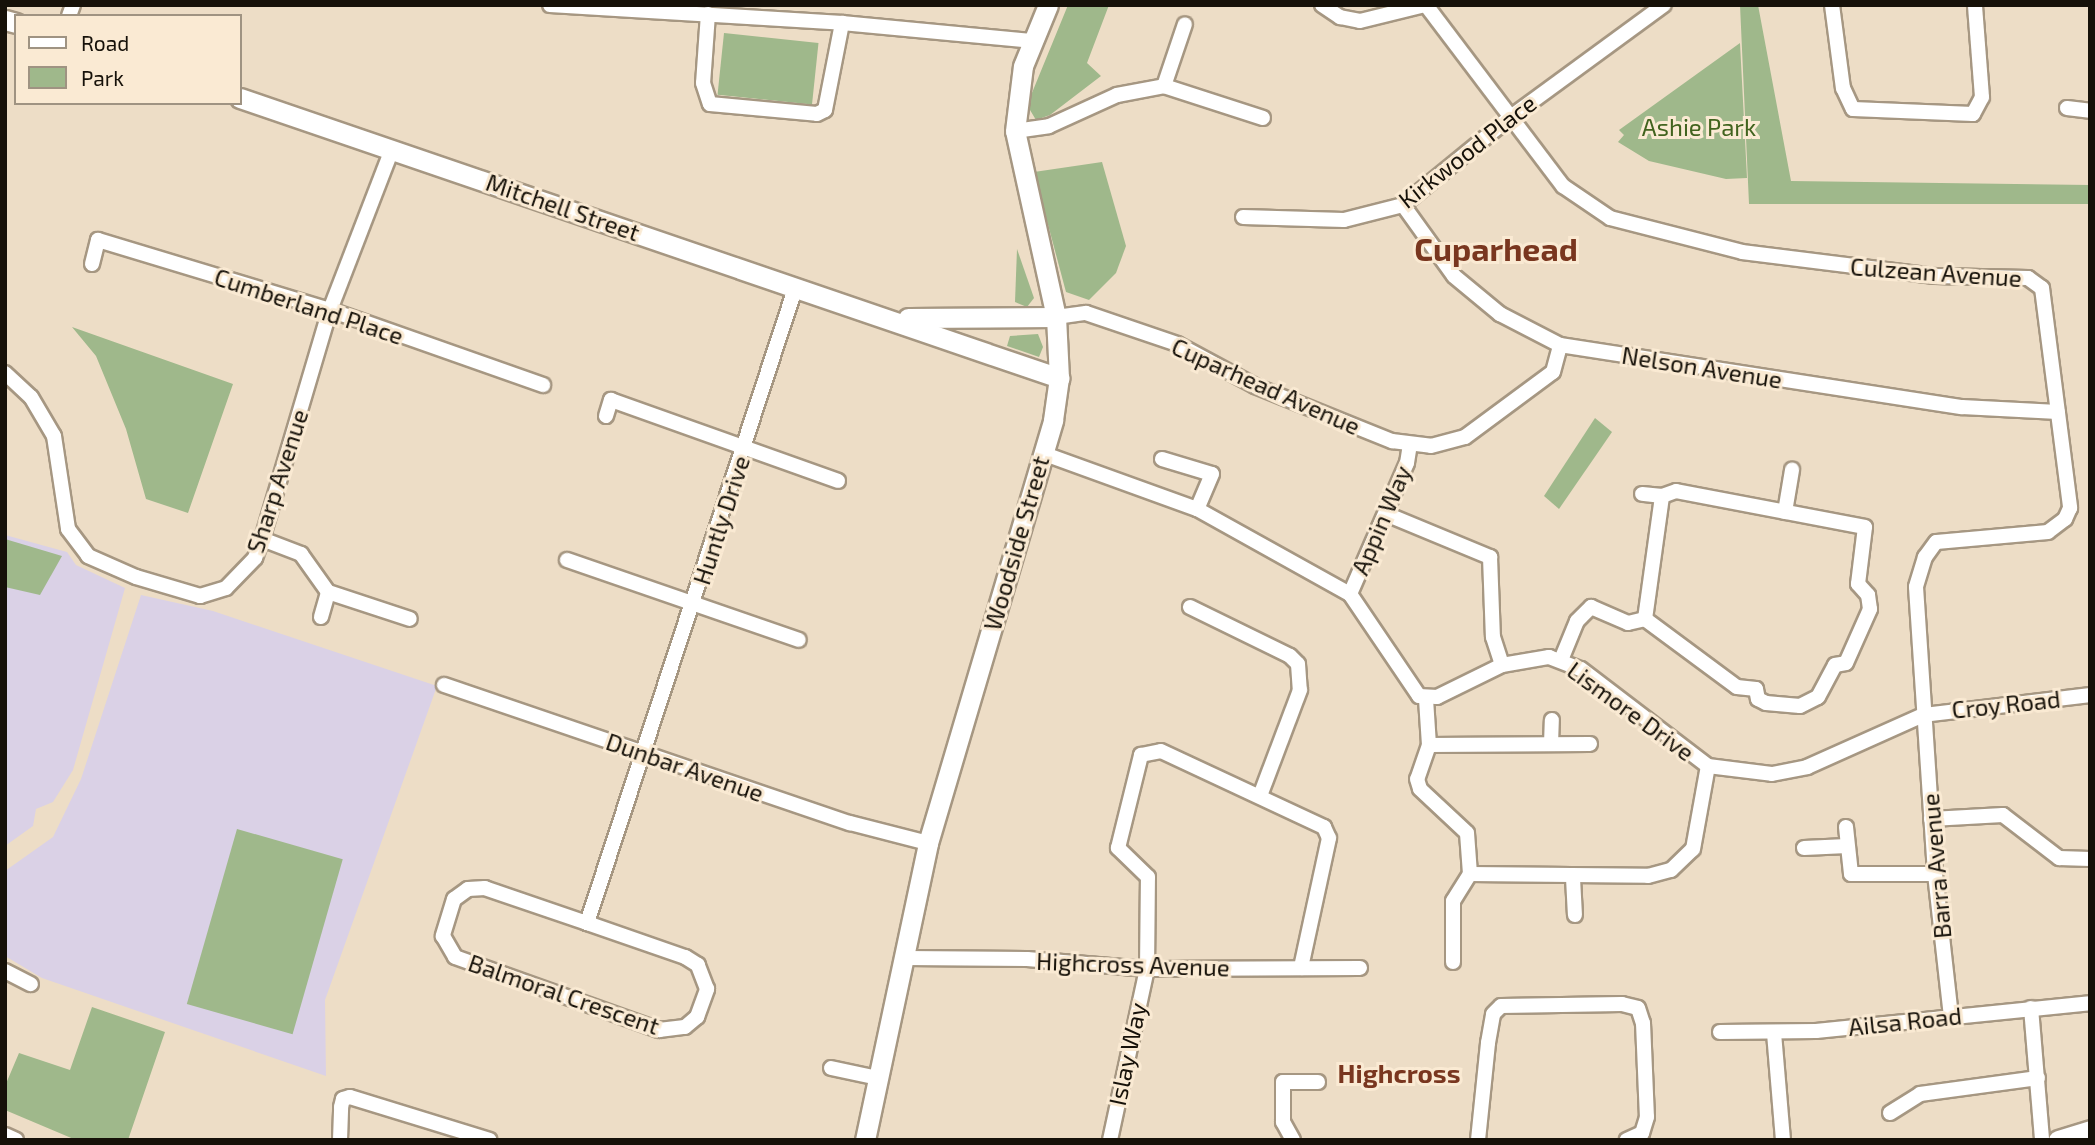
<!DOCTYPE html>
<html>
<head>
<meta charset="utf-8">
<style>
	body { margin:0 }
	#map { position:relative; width:2095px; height:1145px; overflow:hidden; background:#edddc6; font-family:"Exo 2",sans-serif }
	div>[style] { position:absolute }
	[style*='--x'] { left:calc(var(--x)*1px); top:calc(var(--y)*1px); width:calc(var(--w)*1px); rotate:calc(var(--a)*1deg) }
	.education>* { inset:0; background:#dad1e6 }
	.green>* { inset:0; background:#9fb88b; transform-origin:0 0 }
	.roads { filter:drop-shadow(2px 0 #a69782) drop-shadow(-2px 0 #a69782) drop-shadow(0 2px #a69782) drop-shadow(0 -2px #a69782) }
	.street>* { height:14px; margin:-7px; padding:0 7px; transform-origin:7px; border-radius:7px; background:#fff }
	.secondary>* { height:19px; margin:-9.5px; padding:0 9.5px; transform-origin:9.5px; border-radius:9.5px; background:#fff }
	span { translate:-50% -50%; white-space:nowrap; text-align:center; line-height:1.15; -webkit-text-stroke:6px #faead3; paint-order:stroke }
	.park-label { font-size:24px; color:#41631e }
	.street-label { font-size:24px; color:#161109 }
	.neighbourhood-label { font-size:26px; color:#79361f; font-weight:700 }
	.district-label { font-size:32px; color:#79361f; font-weight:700 }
	.frame { position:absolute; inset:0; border:7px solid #161109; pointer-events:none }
	.legend { position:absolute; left:14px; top:14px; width:228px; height:91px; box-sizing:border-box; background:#faead3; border:2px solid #9f9382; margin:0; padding:9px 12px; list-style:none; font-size:21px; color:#161109 }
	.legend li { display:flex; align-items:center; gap:14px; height:35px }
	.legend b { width:35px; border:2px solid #9f9382 }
</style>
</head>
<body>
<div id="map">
	<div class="education">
		<i style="clip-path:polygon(5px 535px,67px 552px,76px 565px,125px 588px,73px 770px,53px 802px,36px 809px,33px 826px,5px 846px)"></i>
		<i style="clip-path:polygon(141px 595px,213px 611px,437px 686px,325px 1000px,326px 1076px,42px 978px,5px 956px,5px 871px,53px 837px,81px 779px)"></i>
	</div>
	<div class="green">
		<i style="clip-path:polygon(1068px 5px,1109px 5px,1087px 63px,1101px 76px,1050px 115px,1036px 120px,1027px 105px)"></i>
		<i style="clip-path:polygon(1740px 5px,1758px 5px,1791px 181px,2090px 185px,2090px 204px,1749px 204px)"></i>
		<i style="left:724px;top:33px;width:95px;height:62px;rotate:6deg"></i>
		<i style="clip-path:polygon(1740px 43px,1747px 178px,1726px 179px,1649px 161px,1618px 142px,1624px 135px,1619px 130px)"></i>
		<i style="clip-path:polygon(1102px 162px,1126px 246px,1116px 273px,1089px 300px,1066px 292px,1034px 172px)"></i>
		<i style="clip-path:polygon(1017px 249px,1034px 298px,1027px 307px,1015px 302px)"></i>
		<i style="clip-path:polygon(72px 327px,233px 384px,188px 513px,146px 499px,126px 429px,96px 356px)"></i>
		<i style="clip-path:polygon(1038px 334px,1043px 347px,1039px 357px,1007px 346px,1010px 336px)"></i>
		<i style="clip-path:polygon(1595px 418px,1612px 432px,1559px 509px,1544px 496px)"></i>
		<i style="clip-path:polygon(5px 539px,62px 556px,40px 595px,5px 587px)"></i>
		<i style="left:237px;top:829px;width:110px;height:182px;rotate:16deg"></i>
		<i style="clip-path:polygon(92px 1007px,165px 1032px,128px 1140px,76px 1140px,5px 1110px,5px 1086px,19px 1053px,70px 1070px)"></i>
	</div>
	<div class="roads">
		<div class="street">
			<i style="--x:550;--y:5;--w:293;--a:3.5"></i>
			<i style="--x:842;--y:23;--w:190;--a:5.4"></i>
			<i style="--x:1322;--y:5;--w:22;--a:34"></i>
			<i style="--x:1340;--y:17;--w:20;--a:11"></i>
			<i style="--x:1360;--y:21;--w:67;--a:-13.8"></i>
			<i style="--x:1426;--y:5;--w:227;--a:52.9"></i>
			<i style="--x:1563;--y:186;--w:57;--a:34.2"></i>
			<i style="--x:1610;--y:218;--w:136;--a:14.4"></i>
			<i style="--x:1742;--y:252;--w:194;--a:7.1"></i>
			<i style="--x:1935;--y:276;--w:93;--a:1.2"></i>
			<i style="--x:2028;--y:278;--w:17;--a:36"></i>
			<i style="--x:2042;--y:288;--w:222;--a:82.7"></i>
			<i style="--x:2070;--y:508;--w:12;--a:114"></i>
			<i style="--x:2065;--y:519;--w:21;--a:143"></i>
			<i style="--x:2048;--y:532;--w:112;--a:174.9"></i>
			<i style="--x:1936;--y:542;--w:19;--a:126"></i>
			<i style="--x:1925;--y:557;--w:31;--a:107"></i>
			<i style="--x:1916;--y:587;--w:288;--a:86.2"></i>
			<i style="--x:1935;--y:874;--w:143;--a:83.6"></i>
			<i style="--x:1832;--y:5;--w:84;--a:82.5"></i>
			<i style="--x:1843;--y:88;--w:23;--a:65"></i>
			<i style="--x:1853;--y:109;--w:120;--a:2.4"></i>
			<i style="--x:1973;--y:114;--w:19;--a:-62"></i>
			<i style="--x:1982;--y:97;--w:92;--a:-94.4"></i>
			<i style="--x:708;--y:14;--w:69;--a:94.1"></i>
			<i style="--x:703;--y:83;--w:22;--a:72"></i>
			<i style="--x:710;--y:104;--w:107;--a:5.3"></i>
			<i style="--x:817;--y:114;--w:9;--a:-27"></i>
			<i style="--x:825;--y:110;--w:89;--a:-78.9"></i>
			<i style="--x:69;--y:16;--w:12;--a:-70"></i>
			<i style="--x:1164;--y:86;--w:65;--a:-71.3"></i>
			<i style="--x:2067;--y:108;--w:23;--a:7"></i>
			<i style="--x:1015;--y:131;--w:34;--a:-8"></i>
			<i style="--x:1049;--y:126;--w:75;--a:-24.5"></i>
			<i style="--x:1117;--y:95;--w:48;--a:-10.8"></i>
			<i style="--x:1164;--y:86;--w:104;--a:17.9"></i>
			<i style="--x:1403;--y:205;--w:87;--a:54.3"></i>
			<i style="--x:1454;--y:276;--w:60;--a:39.6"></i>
			<i style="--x:1500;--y:314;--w:68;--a:27.3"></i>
			<i style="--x:1560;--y:345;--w:407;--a:8.8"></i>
			<i style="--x:1962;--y:407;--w:96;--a:3"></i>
			<i style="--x:1243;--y:217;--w:101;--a:1.7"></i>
			<i style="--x:1344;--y:220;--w:61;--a:-14.3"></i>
			<i style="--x:1403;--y:205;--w:136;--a:-39.3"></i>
			<i style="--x:1508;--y:119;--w:193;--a:-36.2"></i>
			<i style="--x:92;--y:264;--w:25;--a:-76"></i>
			<i style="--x:98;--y:240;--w:242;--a:16.8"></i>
			<i style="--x:330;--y:310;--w:226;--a:19.4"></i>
			<i style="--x:1056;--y:317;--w:30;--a:-8"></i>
			<i style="--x:1086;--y:313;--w:96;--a:18.8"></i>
			<i style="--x:1177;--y:344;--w:89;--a:28.3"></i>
			<i style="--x:1255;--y:386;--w:148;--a:21.9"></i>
			<i style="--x:1392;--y:441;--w:39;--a:7"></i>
			<i style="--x:1431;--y:446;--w:35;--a:-15"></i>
			<i style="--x:1465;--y:437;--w:109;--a:-36.5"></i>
			<i style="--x:1553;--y:372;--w:28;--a:-75"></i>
			<i style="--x:5;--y:373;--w:35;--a:43"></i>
			<i style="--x:31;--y:397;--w:45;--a:59.5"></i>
			<i style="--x:54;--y:436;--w:94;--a:81.4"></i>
			<i style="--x:68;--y:529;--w:34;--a:53"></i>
			<i style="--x:88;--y:556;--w:52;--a:23.6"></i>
			<i style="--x:136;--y:577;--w:67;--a:16.5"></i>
			<i style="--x:200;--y:596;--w:27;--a:-17"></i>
			<i style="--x:226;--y:588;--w:42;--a:-46"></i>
			<i style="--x:255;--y:558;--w:20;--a:-70"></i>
			<i style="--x:262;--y:539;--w:239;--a:-73.5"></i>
			<i style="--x:330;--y:310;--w:173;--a:-68.9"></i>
			<i style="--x:606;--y:416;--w:17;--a:-73"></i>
			<i style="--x:611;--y:400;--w:241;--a:19.6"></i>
			<i style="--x:1042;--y:453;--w:165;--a:19.9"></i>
			<i style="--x:1197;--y:509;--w:175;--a:29.1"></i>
			<i style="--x:1350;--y:594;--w:123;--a:55.9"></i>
			<i style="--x:1419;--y:696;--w:18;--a:3"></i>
			<i style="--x:1437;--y:697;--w:72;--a:-26.2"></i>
			<i style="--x:1502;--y:665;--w:48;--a:-9.7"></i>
			<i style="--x:1549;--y:657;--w:34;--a:21"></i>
			<i style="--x:1581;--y:669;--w:160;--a:37.4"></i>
			<i style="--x:1708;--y:766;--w:64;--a:7.1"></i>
			<i style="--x:1772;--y:774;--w:36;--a:-11"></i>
			<i style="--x:1807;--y:767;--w:127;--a:-24.1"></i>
			<i style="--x:1923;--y:715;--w:168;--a:-6.8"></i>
			<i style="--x:1162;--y:459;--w:52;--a:16.7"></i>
			<i style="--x:1212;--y:474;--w:38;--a:113"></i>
			<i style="--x:1785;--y:512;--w:43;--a:-80.5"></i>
			<i style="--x:1386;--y:514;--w:113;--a:22.5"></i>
			<i style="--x:1490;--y:557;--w:80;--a:87.9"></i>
			<i style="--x:1493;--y:637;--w:29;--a:72"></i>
			<i style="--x:262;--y:539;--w:42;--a:21"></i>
			<i style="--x:301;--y:554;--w:47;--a:54.6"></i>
			<i style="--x:328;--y:592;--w:86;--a:18.2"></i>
			<i style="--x:567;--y:560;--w:245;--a:19"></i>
			<i style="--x:1350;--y:594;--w:143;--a:-66.5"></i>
			<i style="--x:1407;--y:463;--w:18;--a:-81"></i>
			<i style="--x:1190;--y:607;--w:111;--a:26.1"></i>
			<i style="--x:1290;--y:656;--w:11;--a:45"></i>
			<i style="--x:1298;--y:664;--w:26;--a:86"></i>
			<i style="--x:1300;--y:690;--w:113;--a:110.7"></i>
			<i style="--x:321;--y:617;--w:26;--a:-74"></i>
			<i style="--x:1645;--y:619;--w:124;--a:-82.1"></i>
			<i style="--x:1561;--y:660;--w:42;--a:-67.7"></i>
			<i style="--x:1577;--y:621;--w:20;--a:-45"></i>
			<i style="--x:1591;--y:607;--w:40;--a:23.4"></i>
			<i style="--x:1628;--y:623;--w:17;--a:-13"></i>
			<i style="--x:1645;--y:619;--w:114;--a:36.5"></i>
			<i style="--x:1737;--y:687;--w:19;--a:6"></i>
			<i style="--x:1756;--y:689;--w:10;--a:79"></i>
			<i style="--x:1758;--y:699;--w:9;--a:27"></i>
			<i style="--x:1766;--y:703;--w:34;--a:5"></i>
			<i style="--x:1800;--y:706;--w:20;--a:-27"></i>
			<i style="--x:1818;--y:697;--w:36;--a:-62"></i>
			<i style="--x:1835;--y:665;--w:11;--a:-10"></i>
			<i style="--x:1846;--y:663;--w:59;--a:-66"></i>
			<i style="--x:1870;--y:609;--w:14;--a:-98"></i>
			<i style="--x:1868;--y:595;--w:15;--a:-132"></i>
			<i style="--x:1858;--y:584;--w:57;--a:-83"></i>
			<i style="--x:1865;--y:527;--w:192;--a:-169.2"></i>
			<i style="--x:1676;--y:491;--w:15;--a:160"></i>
			<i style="--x:1662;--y:496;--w:20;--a:-174"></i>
			<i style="--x:444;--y:685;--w:429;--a:18.8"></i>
			<i style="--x:850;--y:823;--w:81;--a:14.4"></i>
			<i style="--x:1426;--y:699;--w:46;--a:86.3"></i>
			<i style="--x:1429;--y:745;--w:36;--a:109"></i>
			<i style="--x:1417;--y:779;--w:10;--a:73"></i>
			<i style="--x:1420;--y:789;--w:64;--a:43.1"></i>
			<i style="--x:1467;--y:833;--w:41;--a:85.8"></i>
			<i style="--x:1551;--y:744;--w:24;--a:-88"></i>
			<i style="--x:1429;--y:745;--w:161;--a:-0.4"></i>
			<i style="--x:1931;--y:819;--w:72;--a:-3.2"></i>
			<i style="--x:2003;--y:815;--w:71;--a:37.5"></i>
			<i style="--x:2059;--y:858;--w:31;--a:2"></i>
			<i style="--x:1846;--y:827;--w:47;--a:83.9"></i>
			<i style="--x:1851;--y:874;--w:84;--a:0"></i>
			<i style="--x:1804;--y:848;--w:43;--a:-2.7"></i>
			<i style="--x:1470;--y:874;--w:178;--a:0.6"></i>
			<i style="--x:1648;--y:876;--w:24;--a:-15"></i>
			<i style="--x:1671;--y:870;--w:30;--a:-44"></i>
			<i style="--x:1693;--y:849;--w:84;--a:-79.8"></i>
			<i style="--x:1573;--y:878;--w:37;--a:87"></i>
			<i style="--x:587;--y:923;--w:108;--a:-161.1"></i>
			<i style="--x:485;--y:888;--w:17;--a:177"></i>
			<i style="--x:468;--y:889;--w:17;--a:144"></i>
			<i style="--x:454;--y:899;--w:39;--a:107"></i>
			<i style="--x:443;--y:936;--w:24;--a:60"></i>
			<i style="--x:455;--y:957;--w:217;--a:19.7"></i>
			<i style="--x:659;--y:1030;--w:26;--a:-7"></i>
			<i style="--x:685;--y:1027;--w:16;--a:-40"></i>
			<i style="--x:697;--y:1017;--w:30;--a:-70"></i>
			<i style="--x:707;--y:989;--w:26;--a:-111"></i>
			<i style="--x:698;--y:965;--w:15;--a:-148"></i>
			<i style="--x:685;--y:957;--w:104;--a:-160.9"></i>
			<i style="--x:587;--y:923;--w:670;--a:-71.84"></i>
			<i style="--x:906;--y:958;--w:121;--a:0.5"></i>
			<i style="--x:1027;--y:959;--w:120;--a:4.8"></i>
			<i style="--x:1147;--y:969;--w:213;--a:-0.3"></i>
			<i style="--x:1453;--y:962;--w:61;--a:-90"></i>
			<i style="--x:1453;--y:901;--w:32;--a:-58"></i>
			<i style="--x:5;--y:971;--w:29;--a:27"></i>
			<i style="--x:2031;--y:1008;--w:132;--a:85.2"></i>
			<i style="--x:1720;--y:1032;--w:96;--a:-0.6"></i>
			<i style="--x:1816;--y:1031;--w:275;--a:-5.8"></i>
			<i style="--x:1774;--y:1033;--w:107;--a:85.2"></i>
			<i style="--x:831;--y:1068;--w:48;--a:12"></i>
			<i style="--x:1890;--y:1113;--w:36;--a:-32"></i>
			<i style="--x:1920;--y:1094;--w:119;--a:-7.7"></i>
			<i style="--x:5;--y:1135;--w:12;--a:24"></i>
			<i style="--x:340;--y:1140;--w:33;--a:-88"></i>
			<i style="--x:341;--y:1107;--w:8;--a:-76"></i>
			<i style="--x:343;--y:1099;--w:7;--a:-16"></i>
			<i style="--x:350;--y:1097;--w:146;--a:17.1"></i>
			<i style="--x:1110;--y:1140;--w:175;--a:-77.8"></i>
			<i style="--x:1147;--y:969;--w:92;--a:-89.4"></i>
			<i style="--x:1148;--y:877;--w:42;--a:-136"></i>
			<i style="--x:1118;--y:848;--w:96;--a:-76.1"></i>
			<i style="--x:1141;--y:755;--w:20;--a:-11"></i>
			<i style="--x:1161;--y:751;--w:180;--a:25"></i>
			<i style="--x:1324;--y:827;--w:12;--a:66"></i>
			<i style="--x:1329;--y:838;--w:133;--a:102.2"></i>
			<i style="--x:1293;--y:1140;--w:21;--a:-119"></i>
			<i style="--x:1283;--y:1122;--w:40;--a:-90"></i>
			<i style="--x:1283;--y:1082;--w:35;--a:0"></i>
			<i style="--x:1478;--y:1140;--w:98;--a:-84.1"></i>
			<i style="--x:1488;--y:1043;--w:29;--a:-80"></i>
			<i style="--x:1493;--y:1014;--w:11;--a:-45"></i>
			<i style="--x:1501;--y:1006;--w:121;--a:-0.9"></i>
			<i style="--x:1622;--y:1004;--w:16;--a:14"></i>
			<i style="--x:1638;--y:1008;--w:16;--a:72"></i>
			<i style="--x:1643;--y:1023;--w:94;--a:87.6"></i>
			<i style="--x:1647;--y:1117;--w:17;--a:107"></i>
			<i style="--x:1642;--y:1133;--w:17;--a:155"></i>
		</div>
		<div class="secondary">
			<i style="--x:5;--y:20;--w:11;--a:15"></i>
			<i style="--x:240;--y:98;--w:866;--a:18.87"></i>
			<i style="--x:908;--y:318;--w:148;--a:-0.4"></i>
			<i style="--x:865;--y:1140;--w:304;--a:-78"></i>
			<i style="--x:928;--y:843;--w:441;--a:-73.5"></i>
			<i style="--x:1053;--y:420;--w:42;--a:-81.9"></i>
			<i style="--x:1059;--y:378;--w:61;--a:-92.8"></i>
			<i style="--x:1056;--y:317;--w:190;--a:-102.4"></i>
			<i style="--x:1015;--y:131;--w:65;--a:-83"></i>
			<i style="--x:1023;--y:66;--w:66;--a:-67.7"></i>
			<i style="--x:2058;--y:1140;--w:34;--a:-17"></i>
		</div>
	</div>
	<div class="park-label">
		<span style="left:1699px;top:127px">Ashie Park</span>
	</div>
	<div class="street-label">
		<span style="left:1467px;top:151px;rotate:-38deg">Kirkwood Place</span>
		<span style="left:563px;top:207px;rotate:19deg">Mitchell Street</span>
		<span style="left:1936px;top:272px;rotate:4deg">Culzean Avenue</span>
		<span style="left:309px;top:306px;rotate:18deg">Cumberland Place</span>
		<span style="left:1702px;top:367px;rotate:9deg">Nelson Avenue</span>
		<span style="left:1266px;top:386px;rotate:24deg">Cuparhead Avenue</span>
		<span style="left:277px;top:481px;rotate:-72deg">Sharp Avenue</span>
		<span style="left:721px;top:520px;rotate:-72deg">Huntly Drive</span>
		<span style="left:1381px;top:520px;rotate:-67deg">Appin Way</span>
		<span style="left:1016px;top:543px;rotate:-74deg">Woodside Street</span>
		<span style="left:2006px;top:704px;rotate:-6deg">Croy Road</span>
		<span style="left:1631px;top:711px;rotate:36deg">Lismore Drive</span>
		<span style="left:685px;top:767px;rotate:19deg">Dunbar Avenue</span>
		<span style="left:1936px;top:866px;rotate:-95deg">Barra Avenue</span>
		<span style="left:1133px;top:964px;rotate:2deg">Highcross Avenue</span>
		<span style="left:564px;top:994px;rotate:19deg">Balmoral Crescent</span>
		<span style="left:1905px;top:1021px;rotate:-6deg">Ailsa Road</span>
		<span style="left:1127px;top:1054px;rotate:-78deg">Islay Way</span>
	</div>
	<div class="neighbourhood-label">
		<span style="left:1399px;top:1073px">Highcross</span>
	</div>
	<div class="district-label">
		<span style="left:1496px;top:248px">Cuparhead</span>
	</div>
	<div class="frame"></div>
	<ul class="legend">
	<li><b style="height:9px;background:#fff"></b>Road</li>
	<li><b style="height:19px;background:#9fb88b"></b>Park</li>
	</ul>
</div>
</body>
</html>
